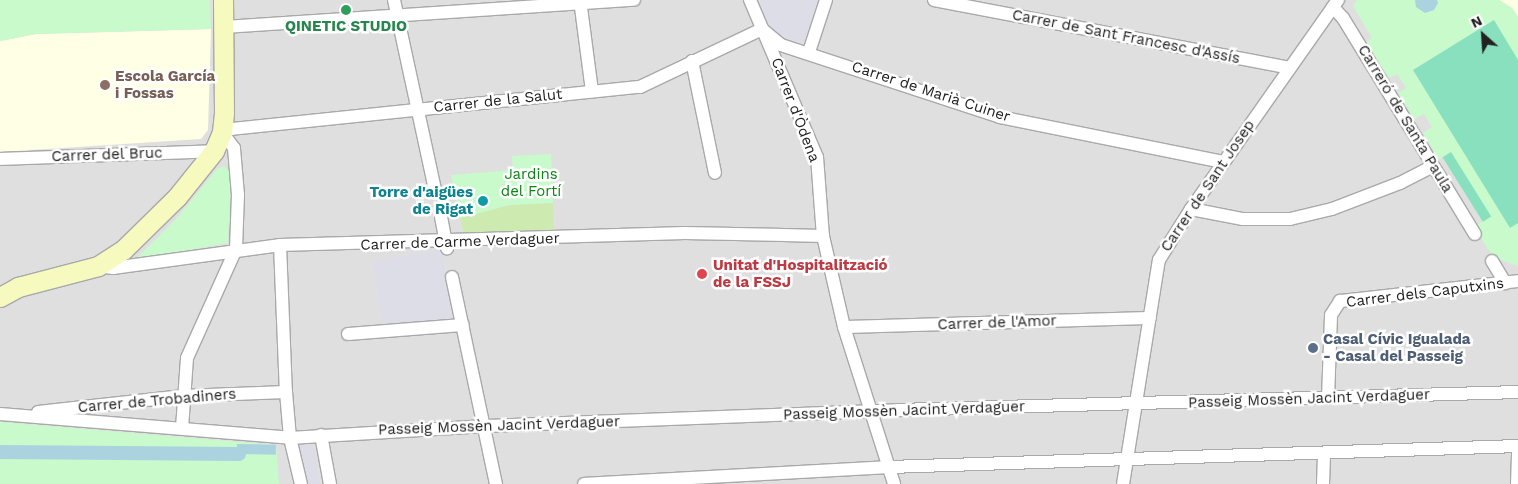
<!DOCTYPE html>
<html>
<head>
<meta charset="utf-8">
<style>
	body { margin:0 }
	#map { position:relative; width:1518px; height:484px; overflow:hidden; background:#f2efe9; font-family:"Work Sans",sans-serif }
	div>[style] { position:absolute }
	[style*='--x'] { left:calc(var(--x)*1px); top:calc(var(--y)*1px); width:calc(var(--w)*1px); rotate:calc(var(--a)*1deg) }
	.residential>* { inset:0; background:#e0dfdf; transform-origin:0 0 }
	.education>* { inset:0; background:#ffffe5 }
	.grass>* { inset:0; background:#cdebb0 }
	.park>* { inset:0; background:#c8facc }
	.pitch>* { inset:0; background:#88e0be; transform-origin:0 0 }
	.plaza>* { inset:0; background:#dddde8; transform-origin:0 0 }
	.water>* { inset:0; background:#aad3df; transform-origin:0 0 }
	.canal>* { height:14px; margin:-7px; padding:0 7px; transform-origin:7px; border-radius:7px; background:#aad3df }
	.roads { filter:drop-shadow(1px 0 #a9a9a9) drop-shadow(-1px 0 #a9a9a9) drop-shadow(0 1px #a9a9a9) drop-shadow(0 -1px #a9a9a9) }
	.street>* { height:12px; margin:-6px; padding:0 6px; transform-origin:6px; border-radius:6px; background:#fff }
	.secondary>* { height:19px; margin:-9.5px; padding:0 9.5px; transform-origin:9.5px; border-radius:9.5px; background:#f7fabf }
	.dots>* { width:14px; height:14px; translate:-50% -50%; box-sizing:border-box; border:2px solid #fff; border-radius:50% }
	span { translate:-50% -50%; white-space:nowrap; text-align:center; line-height:1.15; -webkit-text-stroke:5px #fff; paint-order:stroke }
	.leisure-label { font-size:15px; color:#27864d; font-weight:700 }
	.street-label { font-size:15px; color:#222 }
	.education-label { font-size:15px; color:#785e54; font-weight:700 }
	.left { translate:0 -50%; text-align:left }
	.park-label { font-size:15px; color:#0c8416 }
	.culture-label { font-size:15px; color:#0d838f; font-weight:700 }
	.right { translate:-100% -50%; text-align:right }
	.health-label { font-size:15px; color:#be3a42; font-weight:700 }
	.service-label { font-size:15px; color:#4e5e75; font-weight:700 }
	.north { position:absolute; left:1458px; top:10px; width:50px; height:50px; -webkit-text-stroke:4px #fff; paint-order:stroke; rotate:334deg; font-size:14px; font-weight:700; line-height:20px; text-align:center; color:#222 }
	.north::after { content:''; display:block; margin:auto; width:18px; height:22px; background:#222; clip-path:polygon(50% 0,100% 100%,50% 72%,0 100%) }
</style>
</head>
<body>
<div id="map">
	<div class="residential">
		<i style="left:0;top:0;width:1518px;height:484px"></i>
	</div>
	<div class="education">
		<i style="clip-path:polygon(1499px 0,1518px 0,1518px 17px,1512px 8px)"></i>
		<i style="clip-path:polygon(211px 29px,208px 130px,201px 139px,0 152px,0 41px,36px 34px)"></i>
	</div>
	<div class="grass">
		<i style="clip-path:polygon(553px 203px,554px 231px,464px 235px,460px 218px,510px 205px)"></i>
	</div>
	<div class="park">
		<i style="clip-path:polygon(0 0,210px 0,211px 29px,36px 34px,0 41px)"></i>
		<i style="clip-path:polygon(1357px 0,1499px 0,1512px 8px,1518px 17px,1518px 266px,1493px 257px,1474px 227px,1482px 221px,1443px 157px,1439px 159px,1423px 133px,1432px 127px,1424px 114px,1414px 119px,1398px 93px,1406px 88px,1397px 74px,1389px 78px,1366px 42px,1372px 38px,1353px 6px)"></i>
		<i style="clip-path:polygon(551px 154px,553px 203px,510px 205px,460px 218px,451px 175px,513px 170px,512px 156px)"></i>
		<i style="clip-path:polygon(224px 166px,231px 173px,228px 243px,135px 260px,175px 220px,217px 169px)"></i>
		<i style="clip-path:polygon(0 422px,276px 445px,279px 484px,0 484px)"></i>
	</div>
	<div class="pitch">
		<i style="clip-path:polygon(1494px 20px,1518px 60px,1518px 223px,1510px 228px,1413px 70px)"></i>
		<i style="left:1451px;top:152px;width:76px;height:10px;rotate:58deg"></i>
	</div>
	<div class="plaza">
		<i style="clip-path:polygon(759px 0,821px 0,807px 40px,795px 42px,769px 30px,760px 10px)"></i>
		<i style="left:442px;top:250px;width:69px;height:70px;rotate:81deg"></i>
		<i style="clip-path:polygon(299px 443px,313px 443px,320px 484px,308px 484px)"></i>
		<i style="clip-path:polygon(0 447px,238px 449px,239px 452px,0 452px)"></i>
	</div>
	<div class="water">
		<i style="clip-path:polygon(1415px 0,1437px 0,1438px 3px,1434px 10px,1425px 13px,1416px 7px)"></i>
		<i style="left:237px;top:444px;width:39px;height:10px;rotate:1deg"></i>
	</div>
	<div class="canal">
		<i style="--x:0;--y:452;--w:239;--a:0.5"></i>
	</div>
	<div class="roads">
		<div class="street">
			<i style="--x:394;--y:0;--w:194;--a:77.8"></i>
			<i style="--x:580;--y:0;--w:92;--a:82.5"></i>
			<i style="--x:750;--y:0;--w:171;--a:66.9"></i>
			<i style="--x:817;--y:157;--w:79;--a:85.7"></i>
			<i style="--x:823;--y:236;--w:93;--a:77"></i>
			<i style="--x:844;--y:327;--w:165;--a:72.3"></i>
			<i style="--x:934;--y:0;--w:361;--a:10.8"></i>
			<i style="--x:1333;--y:7;--w:15;--a:48"></i>
			<i style="--x:1343;--y:18;--w:253;--a:58.6"></i>
			<i style="--x:223;--y:27;--w:412;--a:-3.8"></i>
			<i style="--x:809;--y:52;--w:55;--a:-71.9"></i>
			<i style="--x:692;--y:61;--w:114;--a:78.4"></i>
			<i style="--x:0;--y:159;--w:214;--a:-2.1"></i>
			<i style="--x:1191;--y:209;--w:53;--a:10.9"></i>
			<i style="--x:1243;--y:219;--w:47;--a:0"></i>
			<i style="--x:1290;--y:219;--w:43;--a:-13.4"></i>
			<i style="--x:1332;--y:209;--w:73;--a:-20.9"></i>
			<i style="--x:1400;--y:183;--w:37;--a:-27"></i>
			<i style="--x:441;--y:217;--w:32;--a:79"></i>
			<i style="--x:280;--y:245;--w:147;--a:87.7"></i>
			<i style="--x:286;--y:392;--w:46;--a:85"></i>
			<i style="--x:290;--y:438;--w:47;--a:76.6"></i>
			<i style="--x:1492;--y:261;--w:26;--a:59"></i>
			<i style="--x:98;--y:266;--w:15;--a:8"></i>
			<i style="--x:113;--y:268;--w:169;--a:-7.8"></i>
			<i style="--x:280;--y:245;--w:405;--a:-1.7"></i>
			<i style="--x:685;--y:233;--w:138;--a:1.2"></i>
			<i style="--x:452;--y:277;--w:212;--a:78"></i>
			<i style="--x:844;--y:327;--w:306;--a:-1.7"></i>
			<i style="--x:348;--y:334;--w:115;--a:-4.5"></i>
			<i style="--x:1328;--y:398;--w:83;--a:-87.9"></i>
			<i style="--x:1331;--y:315;--w:17;--a:-57"></i>
			<i style="--x:1340;--y:301;--w:179;--a:-6.4"></i>
			<i style="--x:38;--y:412;--w:146;--a:-6.3"></i>
			<i style="--x:183;--y:396;--w:103;--a:-2.2"></i>
			<i style="--x:0;--y:414;--w:291;--a:4.7"></i>
			<i style="--x:290;--y:438;--w:196;--a:-3.5"></i>
			<i style="--x:486;--y:426;--w:412;--a:-2.2"></i>
			<i style="--x:898;--y:410;--w:620;--a:-1.66"></i>
			<i style="--x:182;--y:428;--w:70;--a:-85.9"></i>
			<i style="--x:187;--y:358;--w:120;--a:-65.8"></i>
			<i style="--x:236;--y:249;--w:54;--a:-87.9"></i>
			<i style="--x:238;--y:195;--w:47;--a:-94.9"></i>
			<i style="--x:234;--y:148;--w:20;--a:-127"></i>
			<i style="--x:222;--y:132;--w:9;--a:-18"></i>
			<i style="--x:231;--y:129;--w:411;--a:-5.9"></i>
			<i style="--x:640;--y:87;--w:135;--a:-25.4"></i>
			<i style="--x:762;--y:29;--w:25;--a:40"></i>
			<i style="--x:781;--y:45;--w:231;--a:18.2"></i>
			<i style="--x:1000;--y:117;--w:228;--a:11.4"></i>
			<i style="--x:321;--y:435;--w:50;--a:79.6"></i>
			<i style="--x:584;--y:484;--w:305;--a:-3.2"></i>
			<i style="--x:889;--y:467;--w:629;--a:-1.91"></i>
			<i style="--x:1123;--y:484;--w:227;--a:-80.9"></i>
			<i style="--x:1159;--y:260;--w:60;--a:-57.9"></i>
			<i style="--x:1191;--y:209;--w:256;--a:-54.9"></i>
			<i style="--x:1323;--y:484;--w:30;--a:-88"></i>
			<i style="--x:1517;--y:484;--w:38;--a:-88"></i>
		</div>
		<div class="secondary">
			<i style="--x:0;--y:297;--w:21;--a:-29"></i>
			<i style="--x:18;--y:287;--w:83;--a:-14.7"></i>
			<i style="--x:98;--y:266;--w:30;--a:-33"></i>
			<i style="--x:123;--y:250;--w:76;--a:-44.5"></i>
			<i style="--x:177;--y:197;--w:59;--a:-51.2"></i>
			<i style="--x:214;--y:151;--w:21;--a:-67"></i>
			<i style="--x:222;--y:132;--w:19;--a:-84"></i>
			<i style="--x:224;--y:113;--w:113;--a:-90.5"></i>
		</div>
	</div>
	<div class="dots">
		<i style="left:346px;top:10px;background:#2e9e5b"></i>
		<i style="left:105px;top:85px;background:#8d6e63"></i>
		<i style="left:483px;top:201px;background:#0f9aa8"></i>
		<i style="left:702px;top:274px;background:#e0444e"></i>
		<i style="left:1313px;top:348px;background:#5c6f8a"></i>
	</div>
	<div class="leisure-label">
		<span style="left:346px;top:27px">QINETIC STUDIO</span>
	</div>
	<div class="street-label">
		<span style="left:1126px;top:37px;rotate:11deg">Carrer de Sant Francesc d'Assís</span>
		<span style="left:931px;top:92px;rotate:18deg">Carrer de Marià Cuiner</span>
		<span style="left:498px;top:101px;rotate:-6deg">Carrer de la Salut</span>
		<span style="left:795px;top:110px;rotate:69deg">Carrer d'Òdena</span>
		<span style="left:1405px;top:119px;rotate:59deg">Carreró de Santa Paula</span>
		<span style="left:107px;top:155px;rotate:-2deg">Carrer del Bruc</span>
		<span style="left:1208px;top:186px;rotate:-56deg">Carrer de Sant Josep</span>
		<span style="left:460px;top:242px;rotate:-2deg">Carrer de Carme Verdaguer</span>
		<span style="left:1425px;top:293px;rotate:-7deg">Carrer dels Caputxins</span>
		<span style="left:997px;top:323px;rotate:-2deg">Carrer de l'Amor</span>
		<span style="left:1309px;top:399px;rotate:-2deg">Passeig Mossèn Jacint Verdaguer</span>
		<span style="left:157px;top:401px;rotate:-5deg">Carrer de Trobadiners</span>
		<span style="left:904px;top:411px;rotate:-2deg">Passeig Mossèn Jacint Verdaguer</span>
		<span style="left:499px;top:426px;rotate:-2deg">Passeig Mossèn Jacint Verdaguer</span>
	</div>
	<div class="education-label">
		<span class="left" style="left:115px;top:85px">Escola García<br>i Fossas</span>
	</div>
	<div class="park-label">
		<span style="left:531px;top:183px">Jardins<br>del Fortí</span>
	</div>
	<div class="culture-label">
		<span class="right" style="left:473px;top:201px">Torre d'aigües<br>de Rigat</span>
	</div>
	<div class="health-label">
		<span class="left" style="left:713px;top:274px">Unitat d'Hospitalització<br>de la FSSJ</span>
	</div>
	<div class="service-label">
		<span class="left" style="left:1323px;top:348px">Casal Cívic Igualada<br>- Casal del Passeig</span>
	</div>
	<div class="north">N</div>
</div>
</body>
</html>
